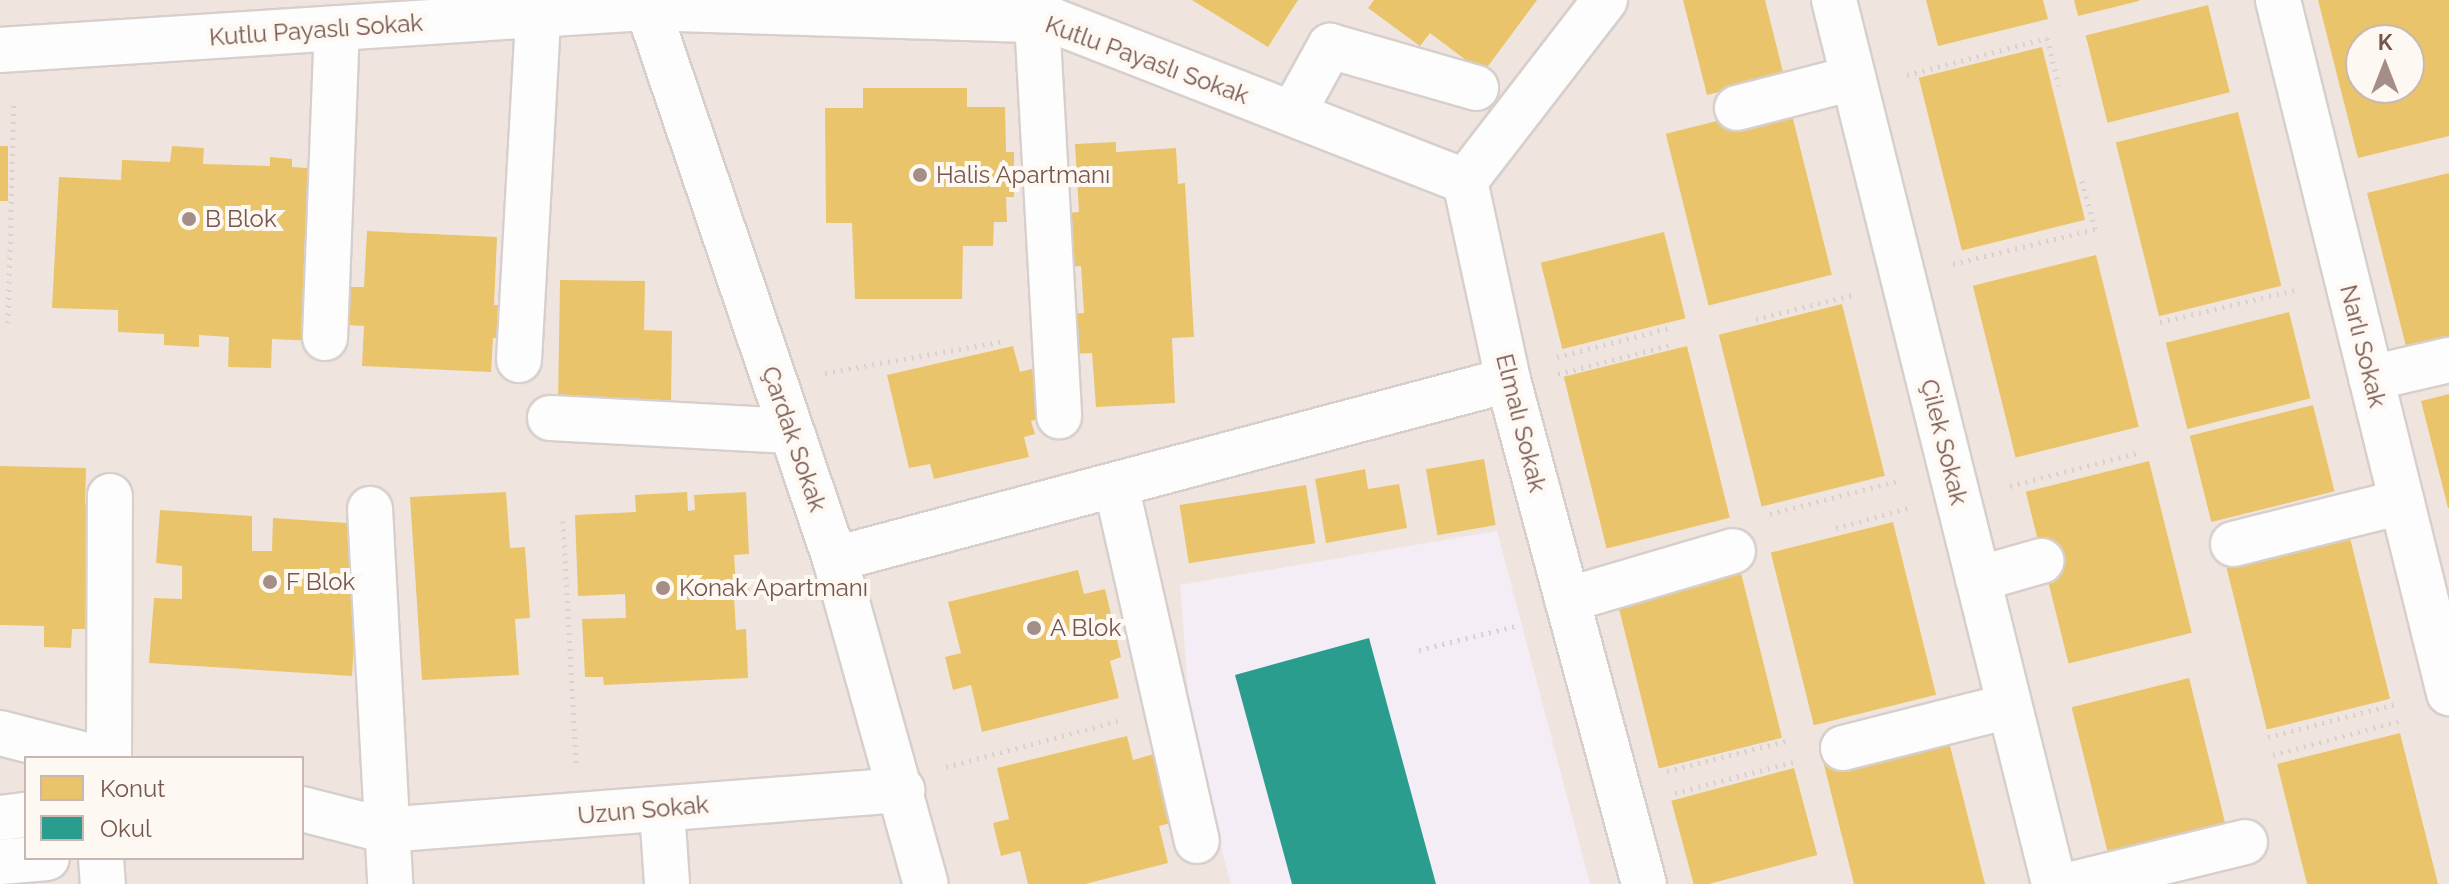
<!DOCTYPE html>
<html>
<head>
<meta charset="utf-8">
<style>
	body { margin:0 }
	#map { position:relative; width:2449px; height:884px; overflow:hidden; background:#f8f4f0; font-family:Raleway,sans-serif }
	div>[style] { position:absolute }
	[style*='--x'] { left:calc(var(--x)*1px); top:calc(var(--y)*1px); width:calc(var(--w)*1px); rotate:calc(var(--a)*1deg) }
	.residential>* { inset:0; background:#f0e5de }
	.education>* { inset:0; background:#f4edf5 }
	.homes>* { inset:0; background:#e9c46a; transform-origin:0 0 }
	.schools>* { inset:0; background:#2a9d8f }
	.path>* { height:5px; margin-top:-2.5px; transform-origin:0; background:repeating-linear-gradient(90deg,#dad2d0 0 2px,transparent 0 8px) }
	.roads { filter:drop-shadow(2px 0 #d7cfcc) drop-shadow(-2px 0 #d7cfcc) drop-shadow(0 2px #d7cfcc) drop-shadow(0 -2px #d7cfcc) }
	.minor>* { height:44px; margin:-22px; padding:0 22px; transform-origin:22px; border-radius:22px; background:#fefdfd }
	.dots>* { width:22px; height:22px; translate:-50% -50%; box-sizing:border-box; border:4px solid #fef8f2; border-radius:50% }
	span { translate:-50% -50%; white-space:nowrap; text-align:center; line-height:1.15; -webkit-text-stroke:8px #fef8f2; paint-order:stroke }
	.street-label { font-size:24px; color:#76574f }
	.poi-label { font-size:24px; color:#76574f }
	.left { translate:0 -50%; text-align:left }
	.legend { position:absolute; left:24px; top:756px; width:280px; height:104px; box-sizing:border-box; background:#fef8f2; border:2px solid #c8b8b1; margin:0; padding:10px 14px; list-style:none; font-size:24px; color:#76574f }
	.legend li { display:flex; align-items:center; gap:16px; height:40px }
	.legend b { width:40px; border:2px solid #c8b8b1 }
	.north { position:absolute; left:2345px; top:24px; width:80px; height:80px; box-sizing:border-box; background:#fef8f2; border:2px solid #c8b8b1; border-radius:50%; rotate:0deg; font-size:22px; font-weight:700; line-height:32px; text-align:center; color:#76574f }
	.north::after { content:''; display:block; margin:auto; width:28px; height:36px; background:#a48e87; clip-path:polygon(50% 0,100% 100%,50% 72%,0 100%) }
</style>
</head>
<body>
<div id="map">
	<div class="residential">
		<i style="clip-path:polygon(evenodd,0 0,2449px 0,2449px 884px,0 884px,0 0,2361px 40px,2409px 40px,2409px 88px,2361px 88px,2361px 40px,0 0,26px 758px,302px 758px,302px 858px,26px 858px,26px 758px)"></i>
	</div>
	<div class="education">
		<i style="clip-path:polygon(1497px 531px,1590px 884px,1231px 884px,1192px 742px,1180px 585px)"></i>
	</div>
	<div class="homes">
		<i style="clip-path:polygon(1192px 0,1298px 0,1268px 47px)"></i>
		<i style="clip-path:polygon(1374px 0,1537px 0,1483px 73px,1430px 33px,1420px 46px,1368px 8px)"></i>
		<i style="clip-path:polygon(1683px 0,1765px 0,1784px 76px,1707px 95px)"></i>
		<i style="clip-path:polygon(1926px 0,2043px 0,2048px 19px,1938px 46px)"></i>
		<i style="clip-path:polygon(2074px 0,2139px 0,2139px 1px,2078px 16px)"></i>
		<i style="clip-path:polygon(evenodd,2318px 0,2449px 0,2449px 136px,2358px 158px,2318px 0,2361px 40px,2409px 40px,2409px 88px,2361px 88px,2361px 40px)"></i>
		<i style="left:2208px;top:5px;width:90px;height:126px;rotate:76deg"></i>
		<i style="left:2042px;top:47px;width:178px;height:127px;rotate:76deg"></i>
		<i style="clip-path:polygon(863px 88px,967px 88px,967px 107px,1005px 107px,1006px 152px,1014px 152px,1014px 197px,1006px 197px,1007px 222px,994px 222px,993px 246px,963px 246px,962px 299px,855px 299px,852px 223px,826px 223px,825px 108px,863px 108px)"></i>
		<i style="left:1789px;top:103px;width:177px;height:127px;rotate:76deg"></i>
		<i style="left:2238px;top:112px;width:179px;height:126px;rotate:76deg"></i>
		<i style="clip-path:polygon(1116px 142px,1116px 152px,1176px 148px,1178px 184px,1185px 183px,1194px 337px,1172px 338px,1175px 403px,1096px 407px,1092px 353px,1070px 354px,1068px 314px,1084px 313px,1081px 266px,1058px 268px,1054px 214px,1079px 212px,1075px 144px)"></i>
		<i style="left:0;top:146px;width:8px;height:55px"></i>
		<i style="clip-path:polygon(172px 146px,204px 148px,203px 164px,270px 166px,270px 157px,292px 159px,292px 167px,322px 169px,317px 341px,272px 339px,271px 368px,228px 367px,229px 337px,199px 335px,199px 347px,164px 345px,164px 334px,118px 332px,118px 310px,52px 308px,59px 177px,121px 180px,122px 160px,170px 162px)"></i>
		<i style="clip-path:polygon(2449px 173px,2449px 356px,2411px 366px,2367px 193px)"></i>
		<i style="clip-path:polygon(367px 231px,497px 237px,494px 305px,510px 306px,509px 339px,493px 338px,491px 372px,362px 366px,364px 326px,347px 325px,348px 287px,364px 287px)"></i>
		<i style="left:1664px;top:232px;width:89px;height:127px;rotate:76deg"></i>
		<i style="left:2096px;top:255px;width:177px;height:127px;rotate:76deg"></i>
		<i style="clip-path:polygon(560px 280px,645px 281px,644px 330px,672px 331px,671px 403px,558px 402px)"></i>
		<i style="left:1842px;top:304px;width:177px;height:127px;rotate:76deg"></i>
		<i style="left:2289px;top:312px;width:89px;height:127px;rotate:76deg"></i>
		<i style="clip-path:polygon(1013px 346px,1020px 372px,1035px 368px,1046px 417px,1031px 421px,1035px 434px,1024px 437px,1029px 457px,934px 479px,930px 464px,909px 468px,887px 375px)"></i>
		<i style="left:1687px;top:346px;width:177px;height:127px;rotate:76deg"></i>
		<i style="clip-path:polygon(2449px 394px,2449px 508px,2448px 508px,2421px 401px)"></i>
		<i style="left:2313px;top:405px;width:89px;height:127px;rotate:76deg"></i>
		<i style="left:1484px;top:459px;width:67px;height:59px;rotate:80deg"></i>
		<i style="left:2149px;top:461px;width:177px;height:127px;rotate:76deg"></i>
		<i style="clip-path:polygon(0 466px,86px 468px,85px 504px,100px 512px,97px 610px,86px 610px,85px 629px,72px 629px,71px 648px,44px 647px,44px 626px,0 625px)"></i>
		<i style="clip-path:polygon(1365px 469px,1368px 489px,1399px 484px,1407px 528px,1326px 543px,1315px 479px)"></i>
		<i style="left:1306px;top:485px;width:59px;height:128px;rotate:81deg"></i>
		<i style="clip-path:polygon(506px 492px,510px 548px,525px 547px,530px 618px,515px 619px,519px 675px,422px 680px,410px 497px)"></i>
		<i style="clip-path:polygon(687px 492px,688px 511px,695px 510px,694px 495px,746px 492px,749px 554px,734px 555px,736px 583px,748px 582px,749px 598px,734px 598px,736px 630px,746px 629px,748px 678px,604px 685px,603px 677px,585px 677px,582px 619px,626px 618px,625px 594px,578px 596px,575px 515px,636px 512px,635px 495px)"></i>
		<i style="clip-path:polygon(160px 510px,252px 516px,252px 551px,272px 551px,273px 518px,362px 524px,352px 676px,149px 663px,154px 598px,182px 599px,182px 566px,156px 563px)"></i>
		<i style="left:1893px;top:522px;width:178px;height:126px;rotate:76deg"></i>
		<i style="left:2347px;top:526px;width:178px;height:127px;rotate:76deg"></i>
		<i style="left:1739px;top:565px;width:178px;height:127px;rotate:76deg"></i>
		<i style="clip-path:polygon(1078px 570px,1084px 594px,1105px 589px,1121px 657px,1110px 661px,1119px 698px,982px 732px,971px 685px,953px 690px,945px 657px,961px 653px,948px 602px)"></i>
		<i style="left:2189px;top:678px;width:160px;height:121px;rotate:76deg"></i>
		<i style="clip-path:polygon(1946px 730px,1985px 884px,1854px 884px,1823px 761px)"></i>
		<i style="clip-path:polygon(2400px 733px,2438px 884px,2307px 884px,2277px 764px)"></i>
		<i style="clip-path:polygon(1127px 736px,1133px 760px,1154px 754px,1171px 823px,1159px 826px,1168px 863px,1085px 884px,1028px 884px,1020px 851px,1001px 856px,993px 823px,1009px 819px,997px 768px)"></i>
		<i style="left:1794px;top:768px;width:90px;height:127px;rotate:75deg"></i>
	</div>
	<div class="schools">
		<i style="clip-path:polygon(1369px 638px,1436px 884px,1292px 884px,1235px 675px)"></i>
	</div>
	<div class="path">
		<i style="--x:1907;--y:75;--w:145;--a:-14.8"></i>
		<i style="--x:2047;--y:38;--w:49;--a:76"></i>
		<i style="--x:1953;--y:264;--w:146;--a:-13.8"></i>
		<i style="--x:2095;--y:229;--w:53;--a:-105.4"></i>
		<i style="--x:1756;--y:319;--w:99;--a:-14"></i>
		<i style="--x:2160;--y:322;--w:139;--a:-13.3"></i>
		<i style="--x:8;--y:323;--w:223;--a:-88.5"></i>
		<i style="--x:1557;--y:357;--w:115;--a:-14.6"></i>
		<i style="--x:825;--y:373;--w:182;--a:-10.1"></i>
		<i style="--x:1558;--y:374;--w:120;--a:-14.5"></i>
		<i style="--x:2010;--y:486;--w:131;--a:-14.6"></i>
		<i style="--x:1770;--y:514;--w:135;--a:-14.5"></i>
		<i style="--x:563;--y:521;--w:242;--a:86.9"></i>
		<i style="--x:1836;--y:528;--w:75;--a:-15.5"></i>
		<i style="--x:1419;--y:650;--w:103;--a:-14"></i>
		<i style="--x:2268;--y:737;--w:135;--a:-14.5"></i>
		<i style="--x:2273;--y:755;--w:135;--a:-15.1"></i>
		<i style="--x:946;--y:767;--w:178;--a:-15"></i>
		<i style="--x:1667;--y:771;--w:123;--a:-14.1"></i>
		<i style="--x:1675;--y:793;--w:122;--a:-14.7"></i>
	</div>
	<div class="roads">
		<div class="minor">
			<i style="--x:645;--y:0;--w:590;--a:71.23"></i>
			<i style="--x:835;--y:559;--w:337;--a:74.4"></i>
			<i style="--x:1605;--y:0;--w:229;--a:127.7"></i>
			<i style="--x:1465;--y:181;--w:204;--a:77.8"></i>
			<i style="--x:1508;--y:380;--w:522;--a:74.9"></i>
			<i style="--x:1834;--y:0;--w:911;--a:76.02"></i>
			<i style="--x:2278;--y:0;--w:714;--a:76.14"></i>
			<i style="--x:1037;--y:20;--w:397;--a:86.8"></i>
			<i style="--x:0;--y:50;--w:646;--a:-3.73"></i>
			<i style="--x:645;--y:8;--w:409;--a:1.8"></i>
			<i style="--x:1054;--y:21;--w:441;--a:21.3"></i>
			<i style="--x:1737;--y:108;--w:120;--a:-14.5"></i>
			<i style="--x:1293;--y:113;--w:77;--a:-61.1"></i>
			<i style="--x:1330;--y:46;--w:152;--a:16"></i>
			<i style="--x:325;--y:338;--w:310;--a:-87.8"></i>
			<i style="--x:519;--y:360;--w:346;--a:-86.8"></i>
			<i style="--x:2371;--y:378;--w:80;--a:-13"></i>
			<i style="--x:550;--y:418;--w:241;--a:3.1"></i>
			<i style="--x:1116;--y:485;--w:365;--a:77.2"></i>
			<i style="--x:370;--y:509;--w:376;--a:86.9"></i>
			<i style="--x:2233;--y:544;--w:174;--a:-14"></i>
			<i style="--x:835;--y:559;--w:696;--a:-14.89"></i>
			<i style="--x:1978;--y:579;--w:66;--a:-15.9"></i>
			<i style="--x:1567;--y:600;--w:173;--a:-16.4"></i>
			<i style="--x:0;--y:733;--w:101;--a:14.3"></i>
			<i style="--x:1843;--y:748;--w:171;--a:-14.2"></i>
			<i style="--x:109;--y:758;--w:262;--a:-89.8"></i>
			<i style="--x:302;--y:809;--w:85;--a:14.4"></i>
			<i style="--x:384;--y:830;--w:520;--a:-4.42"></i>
			<i style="--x:662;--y:810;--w:74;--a:86.1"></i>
			<i style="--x:0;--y:818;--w:26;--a:-7"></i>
			<i style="--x:101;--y:858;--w:26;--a:86"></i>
			<i style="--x:0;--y:862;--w:47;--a:-4.9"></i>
			<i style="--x:2073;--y:884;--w:177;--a:-13.7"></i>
		</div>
	</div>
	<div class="dots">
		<i style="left:920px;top:175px;background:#a48e87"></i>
		<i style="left:189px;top:219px;background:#a48e87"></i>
		<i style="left:270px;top:582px;background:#a48e87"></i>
		<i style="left:663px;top:588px;background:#a48e87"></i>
		<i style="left:1034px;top:628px;background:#a48e87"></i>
	</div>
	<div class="street-label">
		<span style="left:316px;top:30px;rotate:-4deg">Kutlu Payaslı Sokak</span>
		<span style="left:1147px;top:60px;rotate:20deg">Kutlu Payaslı Sokak</span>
		<span style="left:2363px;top:346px;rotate:76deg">Narlı Sokak</span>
		<span style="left:1521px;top:423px;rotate:76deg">Elmalı Sokak</span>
		<span style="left:794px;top:439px;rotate:71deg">Çardak Sokak</span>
		<span style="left:1944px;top:442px;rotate:76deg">Çilek Sokak</span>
		<span style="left:643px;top:810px;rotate:-5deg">Uzun Sokak</span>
	</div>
	<div class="poi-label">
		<span class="left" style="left:936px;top:175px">Halis Apartmanı</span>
		<span class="left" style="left:205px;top:219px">B Blok</span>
		<span class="left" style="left:286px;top:582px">F Blok</span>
		<span class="left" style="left:679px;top:588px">Konak Apartmanı</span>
		<span class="left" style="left:1050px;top:628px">A Blok</span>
	</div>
	<ul class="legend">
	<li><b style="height:22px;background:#e9c46a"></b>Konut</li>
	<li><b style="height:22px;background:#2a9d8f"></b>Okul</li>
	</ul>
	<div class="north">K</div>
</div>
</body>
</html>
